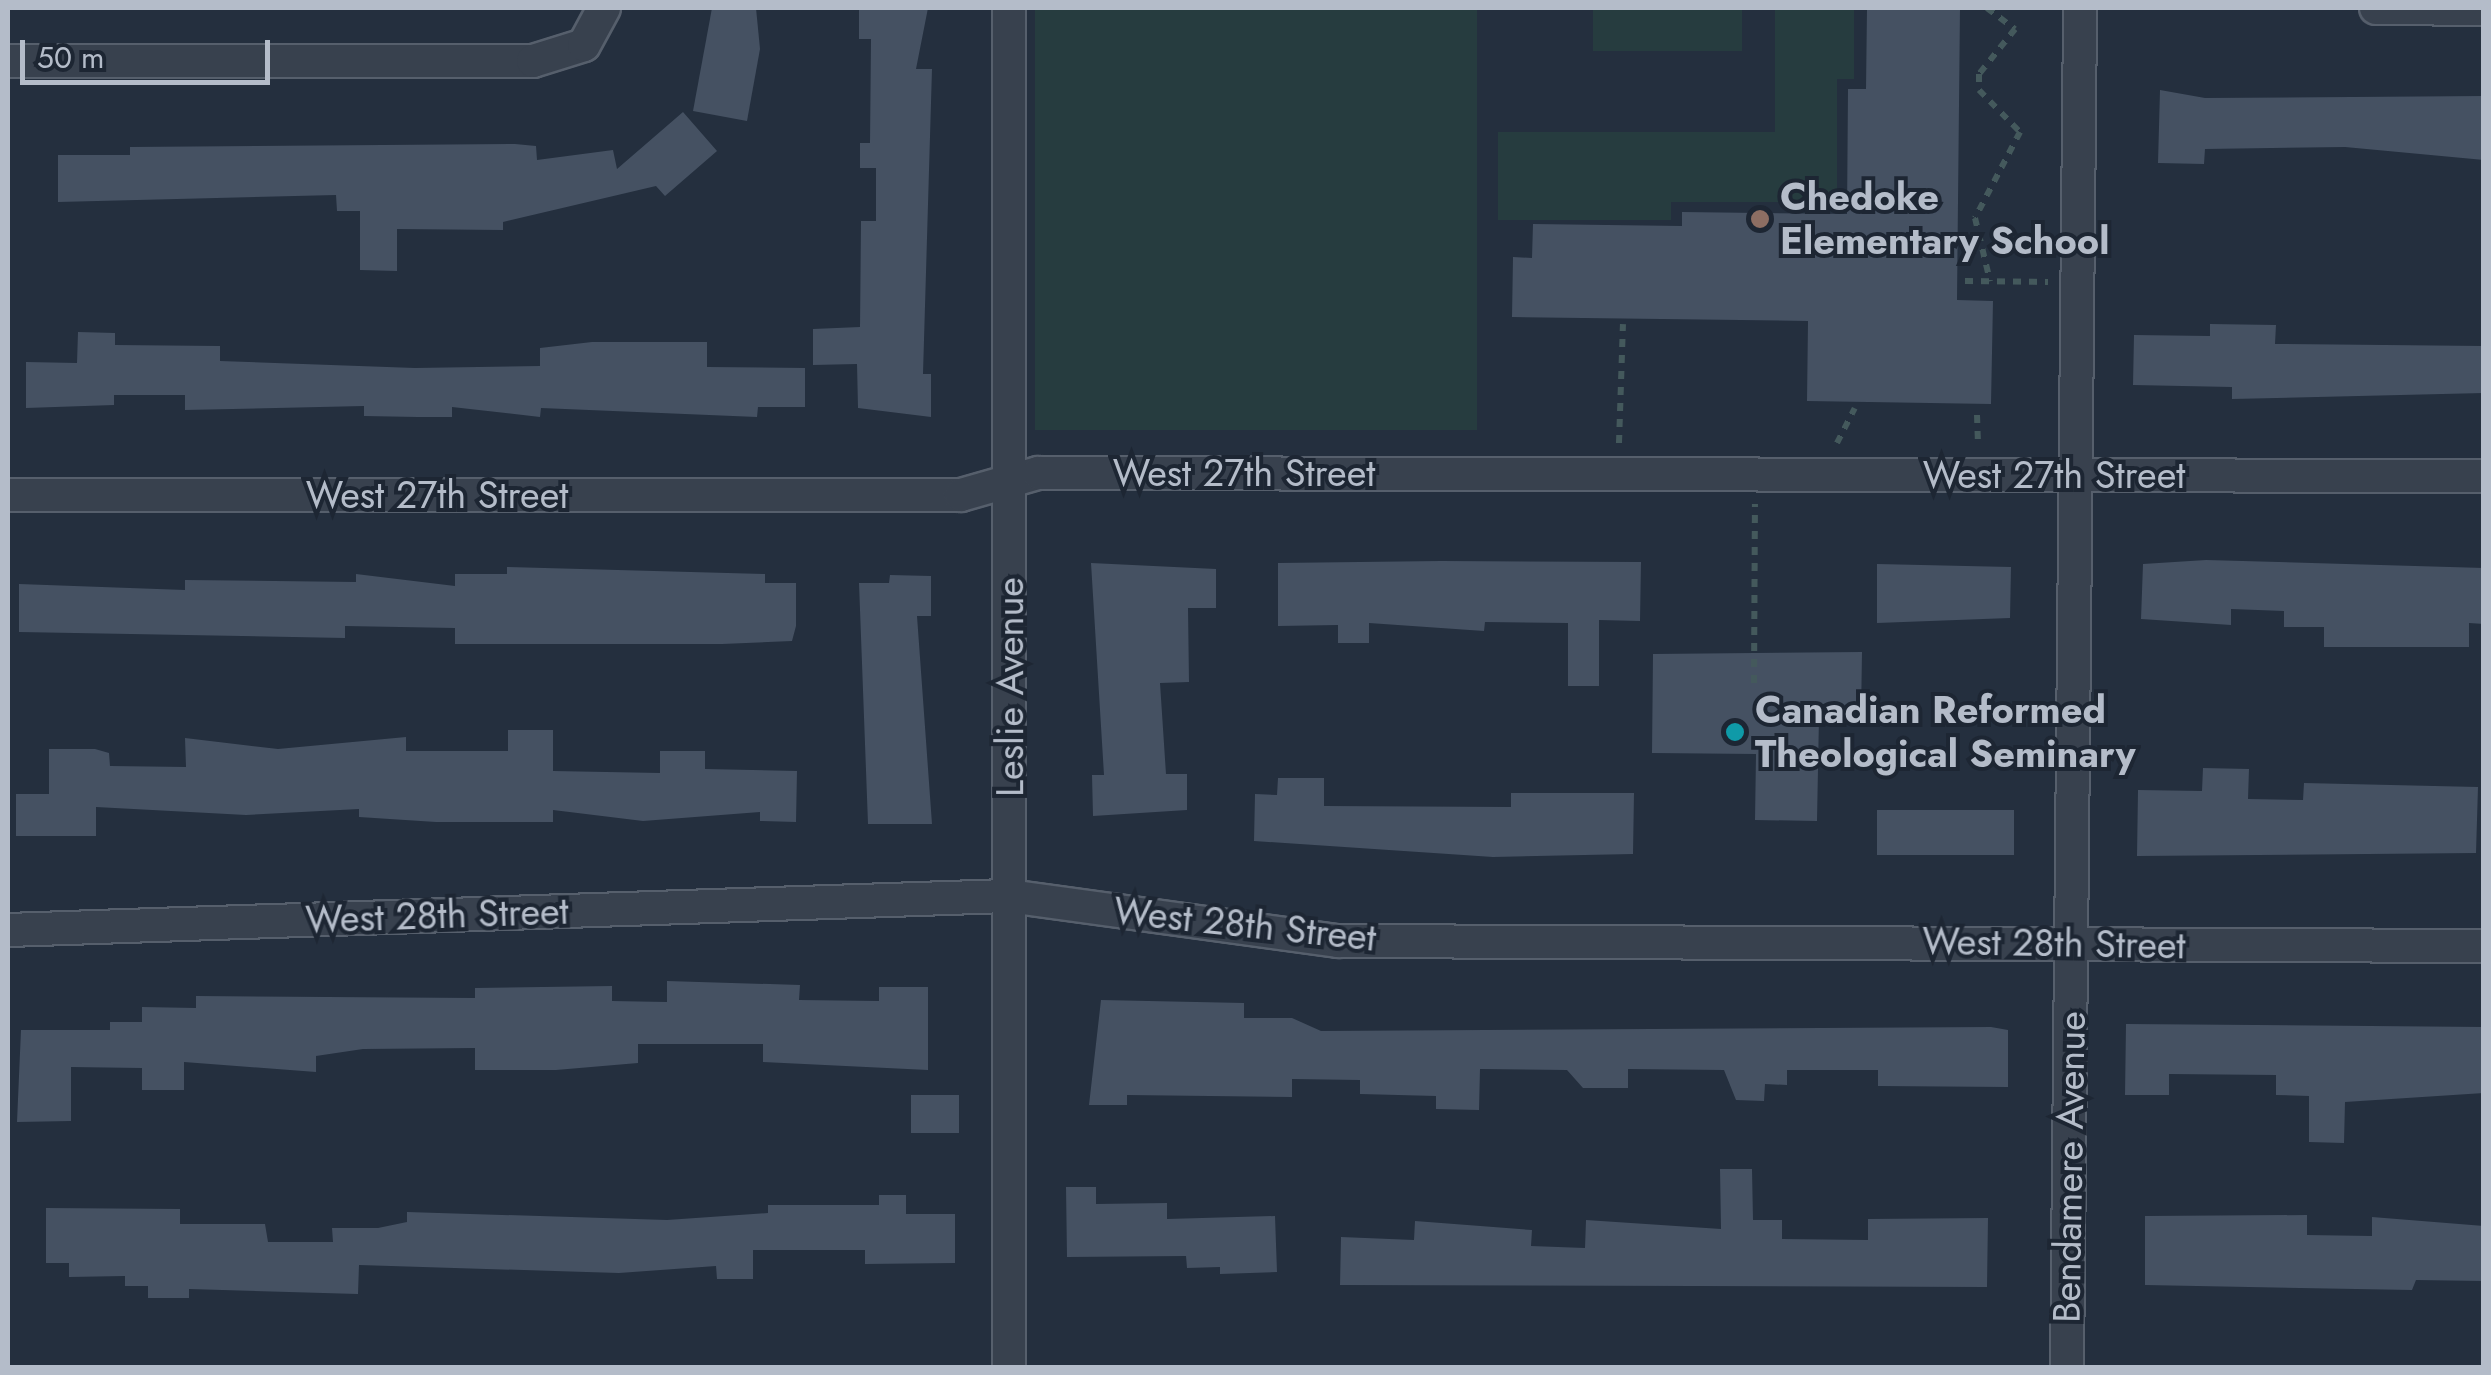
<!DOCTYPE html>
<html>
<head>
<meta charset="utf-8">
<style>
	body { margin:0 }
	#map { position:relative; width:2491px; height:1375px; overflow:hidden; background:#242f3e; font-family:Jost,sans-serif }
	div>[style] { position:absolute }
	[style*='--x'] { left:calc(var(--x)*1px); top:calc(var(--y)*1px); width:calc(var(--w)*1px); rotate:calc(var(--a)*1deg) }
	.green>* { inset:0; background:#263c3f; transform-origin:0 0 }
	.building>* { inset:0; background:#455162; transform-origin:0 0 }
	.path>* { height:6px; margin-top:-3px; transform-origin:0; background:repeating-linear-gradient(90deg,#44595c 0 8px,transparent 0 16px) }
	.roads { filter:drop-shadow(2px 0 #565f6c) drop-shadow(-2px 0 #565f6c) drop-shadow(0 2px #565f6c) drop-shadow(0 -2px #565f6c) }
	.street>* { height:32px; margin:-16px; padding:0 16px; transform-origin:16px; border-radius:16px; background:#38414e }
	.dots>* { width:28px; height:28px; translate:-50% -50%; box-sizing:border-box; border:5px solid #1d2633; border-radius:50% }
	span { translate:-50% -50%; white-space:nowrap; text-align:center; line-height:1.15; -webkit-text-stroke:8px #1d2633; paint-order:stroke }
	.poi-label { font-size:38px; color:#b4bcc9; font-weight:700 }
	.left { translate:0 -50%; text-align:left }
	.street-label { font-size:38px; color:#b4bcc9 }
	.frame { position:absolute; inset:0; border:10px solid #b4bcc9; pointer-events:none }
	.scale { position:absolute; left:20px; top:40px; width:250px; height:45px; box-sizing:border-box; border:5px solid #b4bcc9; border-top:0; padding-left:12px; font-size:30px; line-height:35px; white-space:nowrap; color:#b4bcc9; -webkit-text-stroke:8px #1d2633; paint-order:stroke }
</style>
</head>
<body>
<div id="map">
	<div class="green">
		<i style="left:1035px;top:8px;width:442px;height:422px"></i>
		<i style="left:1593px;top:8px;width:149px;height:43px"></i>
		<i style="clip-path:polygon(1775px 8px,1854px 8px,1854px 79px,1837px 79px,1837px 202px,1671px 202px,1671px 220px,1498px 220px,1498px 132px,1775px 132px)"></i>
	</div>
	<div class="building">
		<i style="clip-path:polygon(712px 8px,756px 8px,760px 49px,747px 121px,693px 111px)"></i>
		<i style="clip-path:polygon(859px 8px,928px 8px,916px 69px,932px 69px,923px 374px,931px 374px,931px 417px,858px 408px,857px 364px,813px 365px,813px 329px,860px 327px,861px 221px,876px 221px,876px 168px,860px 168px,860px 143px,870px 143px,871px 39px,859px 39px)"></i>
		<i style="clip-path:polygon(1867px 8px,1960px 8px,1957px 300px,1993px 301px,1991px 404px,1807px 401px,1808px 321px,1512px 317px,1513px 257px,1532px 258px,1533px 224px,1682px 226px,1682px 212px,1847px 214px,1848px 89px,1866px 89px)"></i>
		<i style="clip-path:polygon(2160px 90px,2205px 98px,2484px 96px,2484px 160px,2345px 147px,2205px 149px,2204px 164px,2158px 163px)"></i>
		<i style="clip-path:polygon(683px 112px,717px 151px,665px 196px,656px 186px,503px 222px,503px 230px,397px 229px,397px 271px,360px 270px,360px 211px,337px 211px,336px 195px,58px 202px,58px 155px,130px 155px,130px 147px,515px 144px,536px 146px,537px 160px,613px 150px,617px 169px)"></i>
		<i style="clip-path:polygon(2210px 324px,2276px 325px,2275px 344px,2484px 346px,2484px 393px,2232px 399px,2232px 387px,2133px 385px,2134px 335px,2210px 336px)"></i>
		<i style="clip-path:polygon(78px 332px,115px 333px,115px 345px,220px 346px,220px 361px,415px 368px,540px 366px,540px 348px,592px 342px,707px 342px,707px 367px,805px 368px,805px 407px,758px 407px,757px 417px,541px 408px,540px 417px,452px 407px,452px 417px,418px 417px,364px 416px,364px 406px,185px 410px,185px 395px,114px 395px,114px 405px,26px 408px,26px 362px,77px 363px)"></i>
		<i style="clip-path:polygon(2206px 560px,2484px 568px,2484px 624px,2469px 623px,2469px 647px,2324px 647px,2324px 627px,2284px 627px,2284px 611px,2231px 609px,2231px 625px,2141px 619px,2143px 564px)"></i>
		<i style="clip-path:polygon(1441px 561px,1641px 562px,1640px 621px,1599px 620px,1599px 686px,1568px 686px,1568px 623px,1485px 622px,1484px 631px,1369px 623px,1369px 643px,1338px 643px,1338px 625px,1278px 626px,1278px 563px)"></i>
		<i style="clip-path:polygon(1091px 563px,1216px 569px,1216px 608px,1188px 608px,1189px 682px,1160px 683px,1166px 774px,1187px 774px,1187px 810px,1093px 816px,1092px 775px,1104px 775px)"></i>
		<i style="clip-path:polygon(1877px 564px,2011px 567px,2010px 618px,1877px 623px)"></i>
		<i style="clip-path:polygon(507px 567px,765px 574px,765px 583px,796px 583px,796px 626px,792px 641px,722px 644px,455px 644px,455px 628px,345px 626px,345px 638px,19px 632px,19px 584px,185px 590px,185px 580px,356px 582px,356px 574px,455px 586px,455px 574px,507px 574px)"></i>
		<i style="clip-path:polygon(890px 575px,931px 576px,931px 616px,917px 616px,932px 824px,868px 824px,859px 583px,889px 583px)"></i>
		<i style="clip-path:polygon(1862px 652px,1861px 717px,1819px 717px,1817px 821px,1755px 820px,1756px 754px,1652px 753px,1653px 654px)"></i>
		<i style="clip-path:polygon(508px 730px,553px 730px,553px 771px,660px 773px,660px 751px,705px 751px,705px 769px,797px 771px,796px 822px,760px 821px,760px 812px,643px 821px,553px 810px,553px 822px,436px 822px,359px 817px,359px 809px,246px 815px,96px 807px,96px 836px,16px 836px,16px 794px,49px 794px,49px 749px,95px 749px,109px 753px,110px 766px,186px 767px,185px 738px,278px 749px,406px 737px,406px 751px,508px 751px)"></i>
		<i style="clip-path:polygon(2203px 768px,2249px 769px,2248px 799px,2303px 800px,2304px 783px,2478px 787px,2476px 853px,2137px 856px,2138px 790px,2202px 791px)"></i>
		<i style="clip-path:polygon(1278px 778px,1324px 778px,1324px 806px,1511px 807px,1511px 793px,1634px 793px,1633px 854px,1493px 857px,1254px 841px,1255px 794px,1277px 795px)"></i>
		<i style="left:1877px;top:810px;width:137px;height:45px"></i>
		<i style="clip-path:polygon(667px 981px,800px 985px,799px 1000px,879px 1001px,879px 987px,928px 987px,928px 1070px,763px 1062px,763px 1044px,638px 1044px,638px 1063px,556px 1070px,475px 1070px,475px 1048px,363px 1049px,316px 1056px,316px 1072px,184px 1062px,184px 1090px,142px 1090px,142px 1068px,71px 1067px,71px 1121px,17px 1122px,21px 1030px,110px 1030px,110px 1022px,142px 1022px,142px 1007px,196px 1008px,196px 996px,475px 998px,475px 988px,612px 986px,612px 1001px,667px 1002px)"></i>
		<i style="clip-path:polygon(1101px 1000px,1244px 1003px,1244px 1018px,1292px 1018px,1321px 1031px,1991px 1027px,2008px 1030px,2008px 1087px,1878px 1086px,1878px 1070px,1787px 1070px,1787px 1085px,1765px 1084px,1764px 1101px,1736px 1100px,1724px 1070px,1628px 1069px,1628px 1088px,1583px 1088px,1567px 1070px,1480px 1069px,1479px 1110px,1436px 1109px,1436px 1096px,1360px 1094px,1360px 1080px,1292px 1079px,1292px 1097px,1127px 1095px,1127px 1105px,1089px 1105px)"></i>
		<i style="clip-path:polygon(2126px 1024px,2484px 1027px,2484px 1093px,2345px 1102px,2344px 1143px,2309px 1142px,2309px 1096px,2276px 1095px,2276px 1075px,2169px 1074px,2169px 1095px,2125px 1095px)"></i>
		<i style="left:911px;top:1095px;width:48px;height:38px"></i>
		<i style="clip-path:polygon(1720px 1169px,1752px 1169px,1753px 1220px,1782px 1220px,1782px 1239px,1868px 1240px,1868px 1219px,1988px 1218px,1987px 1287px,1340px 1285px,1341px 1237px,1414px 1240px,1415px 1221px,1532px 1230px,1531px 1246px,1585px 1248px,1586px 1220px,1721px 1229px)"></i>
		<i style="clip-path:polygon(1066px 1187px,1096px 1187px,1096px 1204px,1167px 1203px,1167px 1219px,1275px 1216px,1277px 1272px,1220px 1274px,1220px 1267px,1187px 1268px,1186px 1256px,1067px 1257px)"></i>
		<i style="clip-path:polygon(879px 1195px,906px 1195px,906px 1214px,955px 1214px,955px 1263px,865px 1264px,865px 1250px,753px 1250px,753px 1279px,717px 1279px,716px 1266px,619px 1273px,359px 1265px,358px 1294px,189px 1289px,189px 1298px,148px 1298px,148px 1286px,125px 1286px,125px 1276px,69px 1277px,69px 1263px,46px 1263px,46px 1208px,180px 1209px,180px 1224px,265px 1224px,268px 1242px,333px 1242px,332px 1228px,378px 1228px,407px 1222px,407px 1212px,667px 1220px,768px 1213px,768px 1205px,879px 1205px)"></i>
		<i style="clip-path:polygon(2307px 1215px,2307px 1235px,2372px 1236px,2372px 1217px,2484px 1226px,2484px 1281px,2416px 1280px,2412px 1290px,2145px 1285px,2145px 1216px)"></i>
	</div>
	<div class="path">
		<i style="--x:1987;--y:8;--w:35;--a:37"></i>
		<i style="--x:2015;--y:29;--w:58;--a:128.7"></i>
		<i style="--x:1979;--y:74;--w:16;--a:90"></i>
		<i style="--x:1979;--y:90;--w:59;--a:45.7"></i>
		<i style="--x:2020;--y:132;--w:97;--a:117.6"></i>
		<i style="--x:1975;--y:218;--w:65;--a:76.6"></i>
		<i style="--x:1965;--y:281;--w:83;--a:0.7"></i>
		<i style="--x:1977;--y:415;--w:29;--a:88"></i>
		<i style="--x:1619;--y:443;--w:119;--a:-88.1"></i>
		<i style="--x:1837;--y:443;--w:39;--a:-63"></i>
		<i style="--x:1754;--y:683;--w:179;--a:-89.7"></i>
	</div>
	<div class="roads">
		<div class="street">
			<i style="--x:2376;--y:8;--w:108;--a:0.5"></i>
			<i style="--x:8;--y:61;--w:525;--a:0"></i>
			<i style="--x:533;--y:61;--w:53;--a:-17.4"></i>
			<i style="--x:584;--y:45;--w:42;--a:-61.6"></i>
			<i style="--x:8;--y:495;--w:953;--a:0"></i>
			<i style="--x:961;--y:495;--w:80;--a:-15.9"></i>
			<i style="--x:1038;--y:473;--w:1446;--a:0.12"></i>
			<i style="--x:8;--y:930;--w:1002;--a:-1.95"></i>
			<i style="--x:1009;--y:896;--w:332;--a:7.8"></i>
			<i style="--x:1338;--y:941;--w:1146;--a:0.25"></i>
			<i style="--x:1009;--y:1368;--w:1360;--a:-90"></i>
			<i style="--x:2067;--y:1368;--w:1360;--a:-89.45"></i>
		</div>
	</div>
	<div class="dots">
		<i style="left:1760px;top:219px;background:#8d6e63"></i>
		<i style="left:1735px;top:732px;background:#0f9aa8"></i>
	</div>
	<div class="poi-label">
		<span class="left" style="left:1780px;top:219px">Chedoke<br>Elementary School</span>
		<span class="left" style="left:1755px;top:732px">Canadian Reformed<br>Theological Seminary</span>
	</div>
	<div class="street-label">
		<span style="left:1244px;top:473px">West 27th Street</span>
		<span style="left:2054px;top:475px">West 27th Street</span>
		<span style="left:437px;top:495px">West 27th Street</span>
		<span style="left:1010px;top:687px;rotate:-90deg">Leslie Avenue</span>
		<span style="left:437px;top:915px;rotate:-2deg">West 28th Street</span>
		<span style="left:1245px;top:924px;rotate:6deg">West 28th Street</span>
		<span style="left:2054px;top:943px;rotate:1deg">West 28th Street</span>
		<span style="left:2069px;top:1167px;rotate:-89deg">Bendamere Avenue</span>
	</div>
	<div class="frame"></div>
	<div class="scale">50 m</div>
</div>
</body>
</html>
